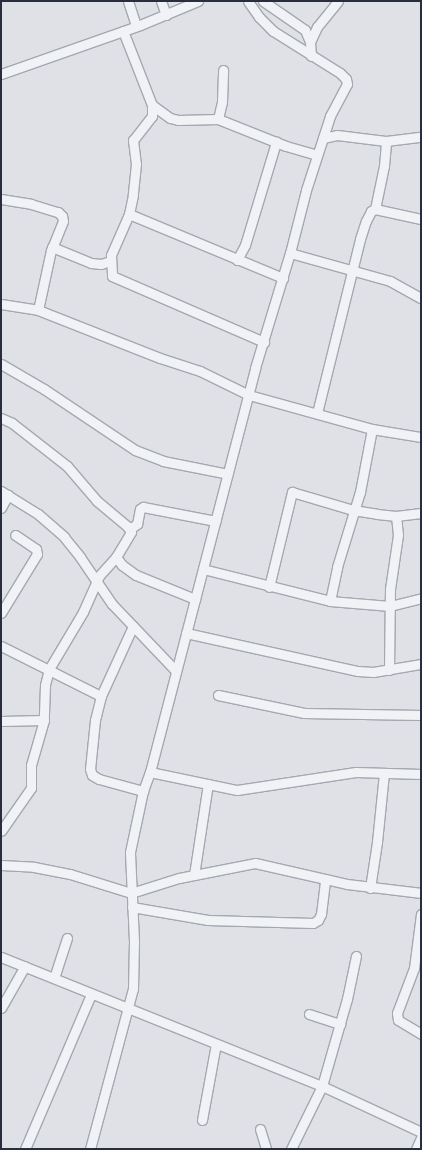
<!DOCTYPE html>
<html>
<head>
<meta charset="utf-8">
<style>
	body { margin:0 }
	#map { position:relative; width:422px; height:1150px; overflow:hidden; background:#dfe1e7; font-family:"PT Sans",sans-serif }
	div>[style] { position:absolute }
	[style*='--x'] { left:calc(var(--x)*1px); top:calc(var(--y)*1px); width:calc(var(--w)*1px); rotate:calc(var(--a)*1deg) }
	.roads { filter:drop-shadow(1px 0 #a4a8b1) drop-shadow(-1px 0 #a4a8b1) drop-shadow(0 1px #a4a8b1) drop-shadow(0 -1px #a4a8b1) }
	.minor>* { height:9px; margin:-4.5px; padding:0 4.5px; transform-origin:4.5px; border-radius:4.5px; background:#f1f2f6 }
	span { translate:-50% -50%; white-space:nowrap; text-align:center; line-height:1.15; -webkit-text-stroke:5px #eef0f5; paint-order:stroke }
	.frame { position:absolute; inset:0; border:2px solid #282e3e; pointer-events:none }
</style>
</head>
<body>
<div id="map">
	<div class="roads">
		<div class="minor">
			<i style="--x:128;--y:1;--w:26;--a:72"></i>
			<i style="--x:161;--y:1;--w:15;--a:70"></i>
			<i style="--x:263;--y:1;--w:51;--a:34.6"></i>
			<i style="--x:305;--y:30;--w:13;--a:67"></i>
			<i style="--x:310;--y:42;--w:14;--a:86"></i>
			<i style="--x:123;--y:31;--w:79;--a:68.6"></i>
			<i style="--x:152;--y:105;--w:11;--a:90"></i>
			<i style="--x:152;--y:116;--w:31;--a:128"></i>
			<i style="--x:133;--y:140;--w:24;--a:83"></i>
			<i style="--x:136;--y:164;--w:31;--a:96"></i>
			<i style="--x:133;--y:195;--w:19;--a:102"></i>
			<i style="--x:129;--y:214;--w:45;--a:113.7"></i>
			<i style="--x:111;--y:255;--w:21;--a:87"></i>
			<i style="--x:112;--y:276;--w:166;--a:23.5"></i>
			<i style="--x:310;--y:42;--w:17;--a:-65"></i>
			<i style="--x:317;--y:27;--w:33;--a:-51"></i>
			<i style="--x:1;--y:74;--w:147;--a:-19.4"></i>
			<i style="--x:140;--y:25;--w:63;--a:-22.5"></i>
			<i style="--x:152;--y:105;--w:22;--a:36"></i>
			<i style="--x:170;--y:118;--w:8;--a:14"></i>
			<i style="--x:178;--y:120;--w:40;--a:-1.4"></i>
			<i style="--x:218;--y:119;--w:73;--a:21.7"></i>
			<i style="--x:286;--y:146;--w:32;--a:16"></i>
			<i style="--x:218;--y:119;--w:17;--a:-77"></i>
			<i style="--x:222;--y:102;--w:32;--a:-88"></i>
			<i style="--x:323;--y:138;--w:14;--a:-12"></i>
			<i style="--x:337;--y:135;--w:49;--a:7"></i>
			<i style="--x:386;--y:141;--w:35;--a:-7"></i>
			<i style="--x:1;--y:199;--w:30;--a:9"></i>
			<i style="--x:31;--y:204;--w:28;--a:17"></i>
			<i style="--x:58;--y:212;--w:6;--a:45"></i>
			<i style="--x:62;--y:216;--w:5;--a:79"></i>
			<i style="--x:63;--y:221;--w:31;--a:112"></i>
			<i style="--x:51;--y:250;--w:61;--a:102.2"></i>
			<i style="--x:375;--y:209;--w:47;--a:12.3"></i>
			<i style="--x:129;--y:214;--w:167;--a:22.6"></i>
			<i style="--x:52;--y:247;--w:42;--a:22.3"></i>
			<i style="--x:91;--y:263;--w:10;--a:6"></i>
			<i style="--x:101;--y:264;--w:9;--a:-18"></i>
			<i style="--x:290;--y:253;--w:104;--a:15.6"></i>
			<i style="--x:390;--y:281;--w:35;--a:29"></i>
			<i style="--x:237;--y:260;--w:17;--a:-62"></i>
			<i style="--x:245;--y:245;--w:108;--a:-73.2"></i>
			<i style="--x:1;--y:304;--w:37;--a:9"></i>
			<i style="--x:38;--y:310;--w:131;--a:21.5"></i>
			<i style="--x:160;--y:358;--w:42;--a:18"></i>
			<i style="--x:200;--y:371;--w:55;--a:26.1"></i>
			<i style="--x:249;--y:395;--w:128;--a:15.5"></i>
			<i style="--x:372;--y:429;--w:50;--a:9.3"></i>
			<i style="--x:1;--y:364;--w:50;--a:30.2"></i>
			<i style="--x:44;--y:389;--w:110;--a:33.8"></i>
			<i style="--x:135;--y:450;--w:30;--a:21"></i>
			<i style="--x:163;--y:461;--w:66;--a:11.3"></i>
			<i style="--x:317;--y:413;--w:179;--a:-76.1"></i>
			<i style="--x:360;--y:239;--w:19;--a:-72"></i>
			<i style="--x:366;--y:221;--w:11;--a:-63"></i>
			<i style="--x:371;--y:211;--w:4;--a:-27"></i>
			<i style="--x:375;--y:209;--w:44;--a:-78.2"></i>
			<i style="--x:384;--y:166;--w:25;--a:-85"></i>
			<i style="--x:1;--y:418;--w:12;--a:24"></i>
			<i style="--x:12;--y:423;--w:70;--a:38"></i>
			<i style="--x:67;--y:466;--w:46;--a:49.4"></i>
			<i style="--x:97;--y:501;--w:39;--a:40"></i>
			<i style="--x:127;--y:526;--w:7;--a:56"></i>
			<i style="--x:131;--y:532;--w:29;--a:121"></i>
			<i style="--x:116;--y:557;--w:25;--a:132"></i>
			<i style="--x:99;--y:576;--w:39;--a:114"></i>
			<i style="--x:83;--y:612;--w:66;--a:120.8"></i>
			<i style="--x:49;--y:669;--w:16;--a:104"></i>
			<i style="--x:45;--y:685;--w:35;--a:92"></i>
			<i style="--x:44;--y:720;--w:47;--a:106.1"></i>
			<i style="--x:31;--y:765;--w:23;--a:90"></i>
			<i style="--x:31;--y:788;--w:52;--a:124.9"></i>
			<i style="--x:1;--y:491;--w:44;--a:31.9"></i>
			<i style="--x:38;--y:514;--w:35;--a:41"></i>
			<i style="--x:64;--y:537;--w:26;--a:51"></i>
			<i style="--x:80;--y:557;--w:57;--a:55.8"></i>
			<i style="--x:112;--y:604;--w:91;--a:46.3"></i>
			<i style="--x:1;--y:508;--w:15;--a:-62"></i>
			<i style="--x:130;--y:529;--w:9;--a:-36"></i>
			<i style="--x:137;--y:524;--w:15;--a:-79"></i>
			<i style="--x:140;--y:509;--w:4;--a:-34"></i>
			<i style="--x:143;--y:507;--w:74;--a:10.9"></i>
			<i style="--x:116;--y:557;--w:10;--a:53"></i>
			<i style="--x:122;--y:565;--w:17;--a:36"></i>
			<i style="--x:136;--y:575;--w:64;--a:22.1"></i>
			<i style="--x:203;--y:569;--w:131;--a:14.1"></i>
			<i style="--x:330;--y:601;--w:60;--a:4.8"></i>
			<i style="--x:390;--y:606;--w:32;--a:-14"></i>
			<i style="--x:269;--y:587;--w:98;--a:-76.4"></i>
			<i style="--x:292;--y:492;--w:64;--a:16.4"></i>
			<i style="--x:353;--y:510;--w:24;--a:9"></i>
			<i style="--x:377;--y:514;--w:19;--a:6"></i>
			<i style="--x:396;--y:516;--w:25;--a:-7"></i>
			<i style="--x:330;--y:601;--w:35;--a:-78"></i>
			<i style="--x:337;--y:567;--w:78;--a:-73"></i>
			<i style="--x:360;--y:492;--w:64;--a:-79.2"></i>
			<i style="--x:1;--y:613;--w:69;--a:-58.6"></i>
			<i style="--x:37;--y:554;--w:5;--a:-101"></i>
			<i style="--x:36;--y:549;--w:25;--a:-146"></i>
			<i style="--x:133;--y:626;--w:77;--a:114.6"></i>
			<i style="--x:101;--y:696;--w:25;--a:104"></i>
			<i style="--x:95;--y:720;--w:49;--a:95.8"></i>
			<i style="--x:90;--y:769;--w:6;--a:72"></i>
			<i style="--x:92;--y:775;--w:8;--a:30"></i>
			<i style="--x:99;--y:779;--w:46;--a:15.3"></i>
			<i style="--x:186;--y:633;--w:176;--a:12.5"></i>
			<i style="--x:358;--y:671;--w:15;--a:4"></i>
			<i style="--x:373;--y:672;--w:49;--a:-9.5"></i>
			<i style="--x:1;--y:646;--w:112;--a:26.6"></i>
			<i style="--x:389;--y:670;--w:81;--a:-89.3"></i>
			<i style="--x:390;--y:589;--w:55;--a:-81.6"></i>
			<i style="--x:398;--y:535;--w:19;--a:-96"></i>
			<i style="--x:218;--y:695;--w:88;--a:11.8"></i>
			<i style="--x:304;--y:713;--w:117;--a:1"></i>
			<i style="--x:1;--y:721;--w:43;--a:-1.3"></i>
			<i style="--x:150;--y:772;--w:89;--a:11.7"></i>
			<i style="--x:237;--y:790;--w:120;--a:-8.6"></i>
			<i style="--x:356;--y:772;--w:65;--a:1.8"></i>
			<i style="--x:1;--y:865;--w:33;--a:3"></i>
			<i style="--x:34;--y:867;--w:37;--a:11"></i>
			<i style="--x:70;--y:874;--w:64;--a:17.3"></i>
			<i style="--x:131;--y:893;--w:50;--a:-17.4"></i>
			<i style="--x:179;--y:878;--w:77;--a:-11.2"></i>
			<i style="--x:255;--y:863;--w:94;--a:12.9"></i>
			<i style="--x:347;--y:884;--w:75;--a:6.9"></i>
			<i style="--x:194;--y:875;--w:92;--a:-81.3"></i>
			<i style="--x:370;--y:888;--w:47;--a:-81.3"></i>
			<i style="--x:377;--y:842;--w:69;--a:-84.2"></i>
			<i style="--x:132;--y:907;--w:77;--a:9.7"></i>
			<i style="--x:208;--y:920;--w:105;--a:1.6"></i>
			<i style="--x:313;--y:923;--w:6;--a:-31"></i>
			<i style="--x:318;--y:920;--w:7;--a:-63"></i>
			<i style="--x:321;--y:914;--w:35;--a:-83"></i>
			<i style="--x:421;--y:914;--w:54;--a:97.4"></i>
			<i style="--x:414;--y:968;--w:48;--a:110.7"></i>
			<i style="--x:397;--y:1013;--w:7;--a:82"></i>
			<i style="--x:398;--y:1020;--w:27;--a:31"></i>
			<i style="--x:1;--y:957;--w:346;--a:21.9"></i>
			<i style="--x:322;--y:1086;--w:109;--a:24.9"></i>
			<i style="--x:54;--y:978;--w:42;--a:-72"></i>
			<i style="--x:1;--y:1008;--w:48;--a:-60.3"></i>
			<i style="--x:309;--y:1014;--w:33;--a:18"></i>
			<i style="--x:202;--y:1120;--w:77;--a:-79.6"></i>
			<i style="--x:260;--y:1129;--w:21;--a:73"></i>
			<i style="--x:25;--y:1149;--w:168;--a:-66.9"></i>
			<i style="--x:90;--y:1149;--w:166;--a:-75"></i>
			<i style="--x:133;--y:989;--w:48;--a:-88.8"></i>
			<i style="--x:134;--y:941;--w:89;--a:-92.6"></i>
			<i style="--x:130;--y:852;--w:62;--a:-78"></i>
			<i style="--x:143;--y:791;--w:20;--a:-70"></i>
			<i style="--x:150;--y:772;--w:417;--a:-75.4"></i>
			<i style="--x:255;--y:368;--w:120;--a:-73.1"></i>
			<i style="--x:290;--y:253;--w:65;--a:-75.7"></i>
			<i style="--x:306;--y:190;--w:78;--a:-72"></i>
			<i style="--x:330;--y:116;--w:36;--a:-62"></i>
			<i style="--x:347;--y:84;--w:5;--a:-101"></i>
			<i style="--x:346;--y:79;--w:8;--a:-135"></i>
			<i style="--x:340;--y:73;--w:79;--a:-147.9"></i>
			<i style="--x:273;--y:31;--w:20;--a:-135"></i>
			<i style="--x:259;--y:17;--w:19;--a:-125"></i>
			<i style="--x:291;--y:1149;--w:70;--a:-63.8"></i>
			<i style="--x:322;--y:1086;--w:91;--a:-74"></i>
			<i style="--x:347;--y:999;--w:44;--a:-78.2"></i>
			<i style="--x:416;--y:1149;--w:12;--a:-66"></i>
		</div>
	</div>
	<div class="frame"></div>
</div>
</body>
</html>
